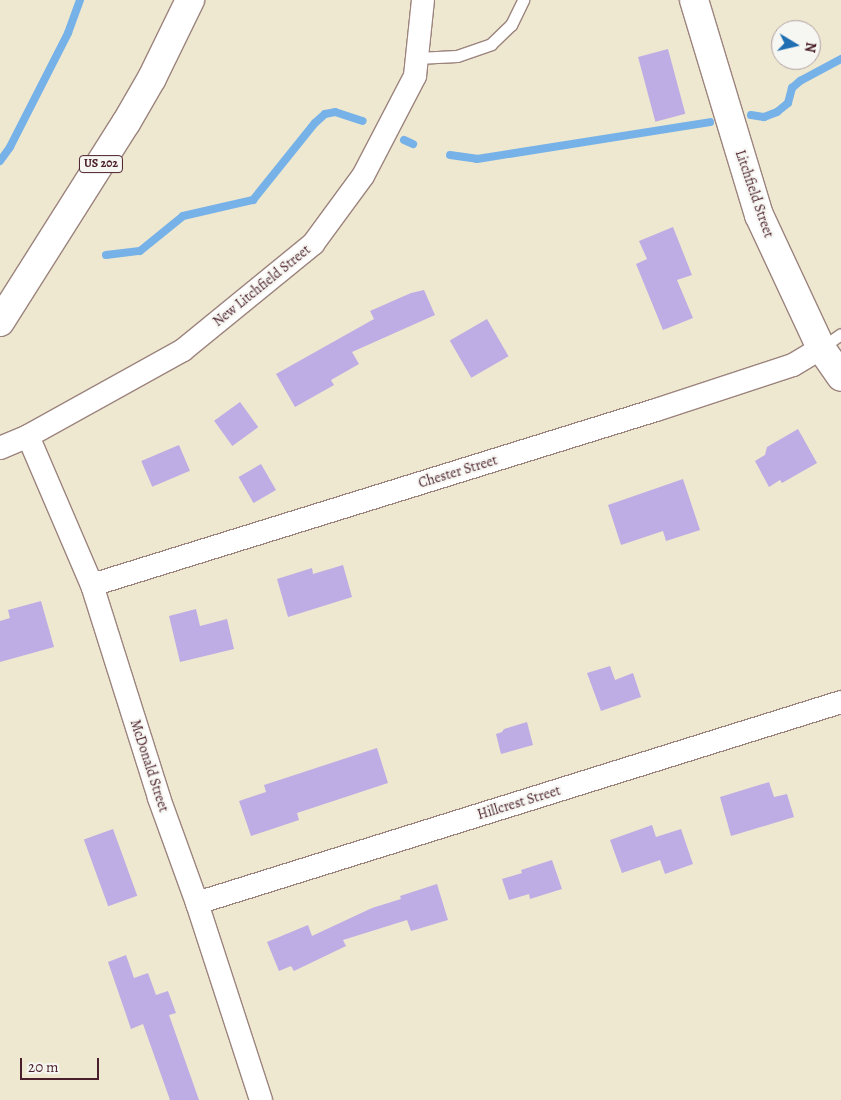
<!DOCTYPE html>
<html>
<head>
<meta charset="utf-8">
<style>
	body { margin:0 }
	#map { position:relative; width:841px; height:1100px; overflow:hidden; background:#eee8d0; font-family:Alegreya,serif }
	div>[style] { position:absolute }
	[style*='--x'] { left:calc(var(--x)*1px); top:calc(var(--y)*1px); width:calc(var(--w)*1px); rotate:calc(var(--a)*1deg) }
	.stream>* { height:8px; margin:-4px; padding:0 4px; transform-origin:4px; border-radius:4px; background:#76b2e8 }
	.building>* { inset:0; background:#beace5; transform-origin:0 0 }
	.roads { filter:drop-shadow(1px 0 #9c847e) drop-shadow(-1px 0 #9c847e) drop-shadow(0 1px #9c847e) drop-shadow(0 -1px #9c847e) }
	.service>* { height:11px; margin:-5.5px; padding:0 5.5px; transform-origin:5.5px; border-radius:5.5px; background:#fff }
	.minor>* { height:22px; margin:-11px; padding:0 11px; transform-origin:11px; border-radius:11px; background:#fff }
	.tertiary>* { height:28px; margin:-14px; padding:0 14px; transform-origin:14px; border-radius:14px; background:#fff }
	.trunk>* { height:28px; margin:-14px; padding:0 14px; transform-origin:14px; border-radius:14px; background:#fff }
	span { translate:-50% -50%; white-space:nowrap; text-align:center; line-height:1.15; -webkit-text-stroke:4px #f6f6f2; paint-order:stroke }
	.shield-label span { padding:1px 4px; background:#f6f6f2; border:1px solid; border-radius:4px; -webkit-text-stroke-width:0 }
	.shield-label { font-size:12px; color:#4a1f2b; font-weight:700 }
	.street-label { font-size:14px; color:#4a1f2b }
	.north { position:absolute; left:771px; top:20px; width:50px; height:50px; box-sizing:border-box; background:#f6f6f2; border:1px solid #b1a0a2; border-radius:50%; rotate:99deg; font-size:14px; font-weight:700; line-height:20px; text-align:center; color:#4a1f2b }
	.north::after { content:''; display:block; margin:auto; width:18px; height:22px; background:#1f6fb2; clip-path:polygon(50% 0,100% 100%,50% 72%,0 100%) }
	.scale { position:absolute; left:20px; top:1058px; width:79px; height:22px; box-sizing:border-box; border:2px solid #4a1f2b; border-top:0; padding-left:6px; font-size:15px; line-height:18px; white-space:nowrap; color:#4a1f2b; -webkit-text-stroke:4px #f6f6f2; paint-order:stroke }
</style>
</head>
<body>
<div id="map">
	<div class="stream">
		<i style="--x:751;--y:115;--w:13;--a:9"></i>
		<i style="--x:764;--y:117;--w:14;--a:-21"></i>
		<i style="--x:777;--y:112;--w:14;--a:-39"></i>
		<i style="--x:788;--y:103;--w:16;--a:-75"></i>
		<i style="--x:792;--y:88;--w:11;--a:-41"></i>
		<i style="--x:800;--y:81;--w:47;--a:-28.2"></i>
		<i style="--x:404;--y:140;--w:10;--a:24"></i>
		<i style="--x:450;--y:155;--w:27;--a:8"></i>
		<i style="--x:477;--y:159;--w:236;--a:-9"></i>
		<i style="--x:0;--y:161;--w:17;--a:-54"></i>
		<i style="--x:10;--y:147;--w:128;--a:-63"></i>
		<i style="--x:68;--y:33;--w:35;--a:-70"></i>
		<i style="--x:106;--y:255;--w:34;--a:-7"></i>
		<i style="--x:140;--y:251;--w:55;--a:-39.1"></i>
		<i style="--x:183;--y:216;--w:72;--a:-12.9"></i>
		<i style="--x:253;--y:200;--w:99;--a:-51.2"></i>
		<i style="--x:315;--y:123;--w:13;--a:-42"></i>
		<i style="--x:325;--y:114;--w:10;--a:-11"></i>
		<i style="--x:335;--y:112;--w:29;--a:18"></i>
	</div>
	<div class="building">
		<i style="left:668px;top:49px;width:67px;height:31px;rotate:75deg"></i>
		<i style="clip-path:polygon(673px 227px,692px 275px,677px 280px,693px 318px,663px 330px,636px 264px,647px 259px,639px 241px)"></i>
		<i style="clip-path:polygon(424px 290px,435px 315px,352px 352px,359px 364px,331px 380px,334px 385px,295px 407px,276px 374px,374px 319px,370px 311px,411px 293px)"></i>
		<i style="left:487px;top:319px;width:43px;height:43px;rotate:60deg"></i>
		<i style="left:240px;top:402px;width:31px;height:32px;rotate:54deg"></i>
		<i style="clip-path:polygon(798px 429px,817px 463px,782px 483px,780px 480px,769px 487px,755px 461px,765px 455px,767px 447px)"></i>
		<i style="left:179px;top:445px;width:28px;height:41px;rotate:67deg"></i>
		<i style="left:261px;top:464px;width:30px;height:26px;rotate:60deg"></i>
		<i style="clip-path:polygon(683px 479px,700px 530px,666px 541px,663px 531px,621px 545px,608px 505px)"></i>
		<i style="clip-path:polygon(343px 565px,352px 597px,288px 617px,277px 579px,312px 568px,313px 574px)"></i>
		<i style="clip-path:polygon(41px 601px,54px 647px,0 662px,0 621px,10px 618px,8px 610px)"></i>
		<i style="clip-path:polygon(196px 609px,200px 626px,227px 619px,234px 649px,180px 662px,169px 616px)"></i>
		<i style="clip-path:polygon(610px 666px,615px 680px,633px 673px,641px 697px,601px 711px,587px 673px)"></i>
		<i style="clip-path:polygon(527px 722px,533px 745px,501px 754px,496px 734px,502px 732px,504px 729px)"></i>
		<i style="clip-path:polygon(377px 748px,388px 783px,297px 813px,299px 820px,251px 836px,239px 801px,266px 792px,264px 785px)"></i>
		<i style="clip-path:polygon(769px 782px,774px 797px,787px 794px,794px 817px,731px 836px,720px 797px)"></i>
		<i style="clip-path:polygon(652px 825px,656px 837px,681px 829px,693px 864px,665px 874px,660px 860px,622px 873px,610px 840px)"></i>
		<i style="left:113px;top:829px;width:71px;height:31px;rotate:70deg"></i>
		<i style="clip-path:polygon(552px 860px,562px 889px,530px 899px,529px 894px,509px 900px,502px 879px,522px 873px,521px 870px)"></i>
		<i style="clip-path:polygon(437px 884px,448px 920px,411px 931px,407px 920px,343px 940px,346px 946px,294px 971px,291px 966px,279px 971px,267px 942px,308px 925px,312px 936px,372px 908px,401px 899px,400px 896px)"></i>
		<i style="clip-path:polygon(126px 955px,134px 978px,148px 973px,156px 995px,168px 991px,176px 1013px,169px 1015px,199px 1100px,170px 1100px,143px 1024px,131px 1029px,108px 962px)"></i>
	</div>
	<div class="roads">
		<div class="service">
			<i style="--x:417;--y:58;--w:40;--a:-2.9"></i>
			<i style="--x:457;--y:56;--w:36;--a:-19"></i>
			<i style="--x:491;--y:44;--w:28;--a:-44"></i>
			<i style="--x:511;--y:25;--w:28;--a:-64"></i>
			<i style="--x:821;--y:348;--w:24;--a:-35"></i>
		</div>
		<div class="minor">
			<i style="--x:28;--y:436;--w:162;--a:66.8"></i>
			<i style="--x:92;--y:585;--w:223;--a:72.5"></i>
			<i style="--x:159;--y:798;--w:112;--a:70.1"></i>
			<i style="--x:197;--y:903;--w:207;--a:72"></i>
			<i style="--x:0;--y:448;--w:30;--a:-23"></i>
			<i style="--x:28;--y:436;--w:177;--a:-29"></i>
			<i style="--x:183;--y:350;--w:168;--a:-39.2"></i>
			<i style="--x:313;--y:244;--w:84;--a:-53.7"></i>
			<i style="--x:363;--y:176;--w:113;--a:-62.5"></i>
			<i style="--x:415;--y:76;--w:76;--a:-84"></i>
			<i style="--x:92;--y:585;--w:591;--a:-17.24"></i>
			<i style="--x:656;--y:410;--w:144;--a:-18.2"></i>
			<i style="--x:793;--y:365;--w:33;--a:-31"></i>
			<i style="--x:197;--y:903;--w:675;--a:-17.33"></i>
		</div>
		<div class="tertiary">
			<i style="--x:694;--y:0;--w:225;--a:73.2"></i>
			<i style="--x:759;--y:215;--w:147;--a:65"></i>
			<i style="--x:821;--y:348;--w:35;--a:55"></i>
		</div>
		<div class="trunk">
			<i style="--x:0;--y:322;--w:236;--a:-57.7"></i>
			<i style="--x:126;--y:123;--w:52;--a:-60"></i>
			<i style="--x:152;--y:78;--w:87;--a:-64"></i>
		</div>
	</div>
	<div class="shield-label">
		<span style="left:101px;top:164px">US 202</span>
	</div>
	<div class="street-label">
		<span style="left:754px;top:194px;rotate:71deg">Litchfield Street</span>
		<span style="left:262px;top:286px;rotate:-39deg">New Litchfield Street</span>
		<span style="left:458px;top:472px;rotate:-17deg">Chester Street</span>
		<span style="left:149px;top:766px;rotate:72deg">McDonald Street</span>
		<span style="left:519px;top:803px;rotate:-17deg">Hillcrest Street</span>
	</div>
	<div class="north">N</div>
	<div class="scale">20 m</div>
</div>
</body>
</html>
